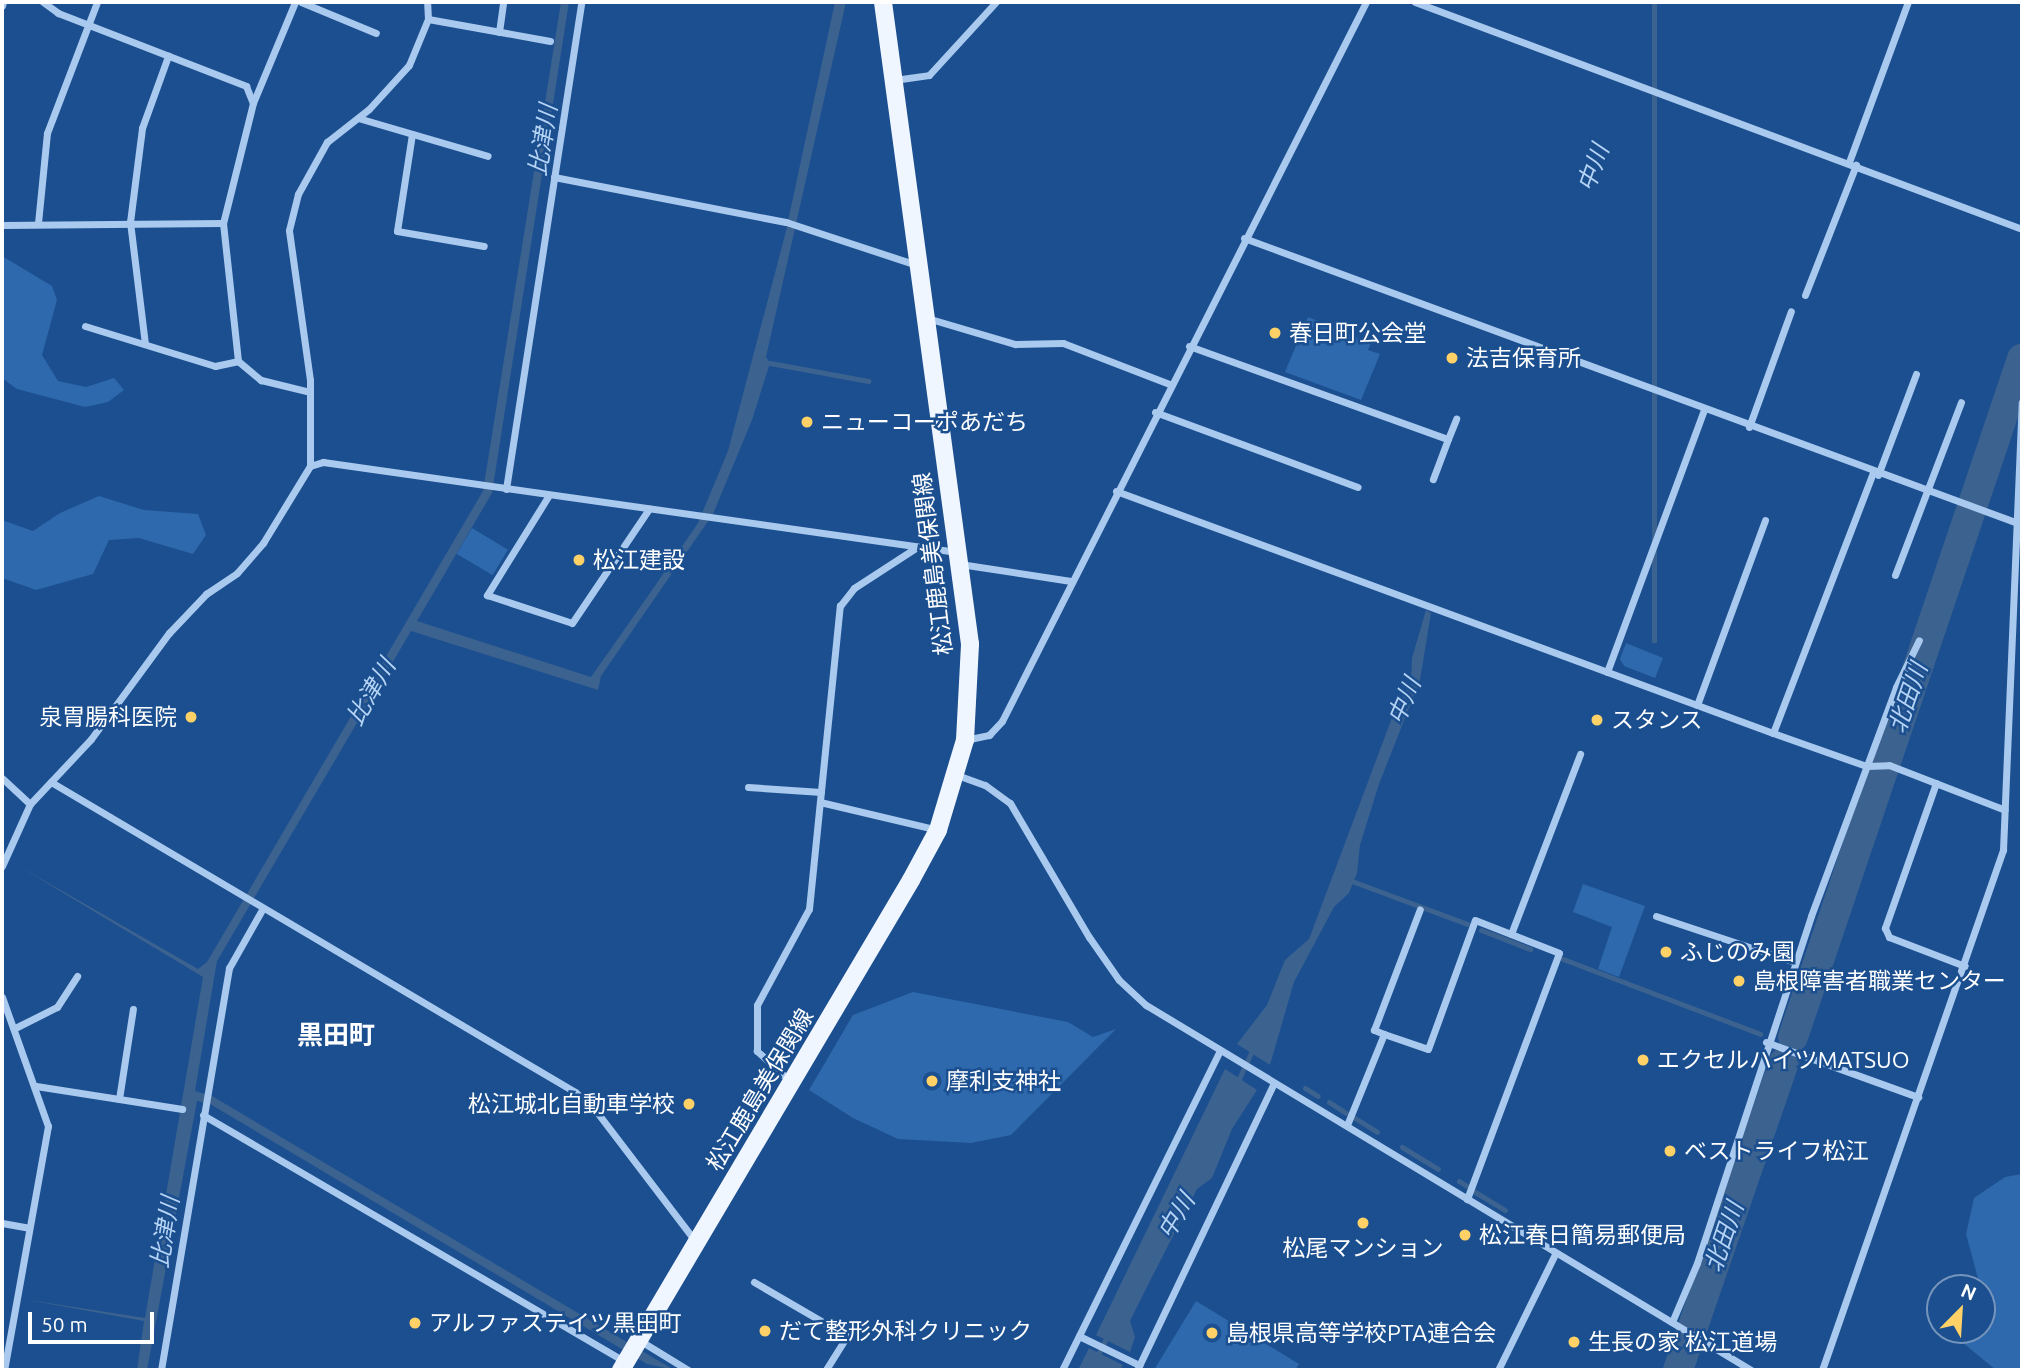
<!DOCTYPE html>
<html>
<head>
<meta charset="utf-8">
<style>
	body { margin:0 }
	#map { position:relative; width:2024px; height:1372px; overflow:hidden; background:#1b4f8f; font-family:Ubuntu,"Noto Sans JP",sans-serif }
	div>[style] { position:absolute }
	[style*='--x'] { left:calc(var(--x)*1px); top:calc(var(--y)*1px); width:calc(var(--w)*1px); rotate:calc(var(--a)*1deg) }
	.green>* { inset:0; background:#2e69ad; transform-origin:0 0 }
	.water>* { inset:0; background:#3c6290; transform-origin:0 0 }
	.stream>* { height:5px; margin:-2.5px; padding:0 2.5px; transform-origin:2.5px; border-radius:2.5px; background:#3c6290 }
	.river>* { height:30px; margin:-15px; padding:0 15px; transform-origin:15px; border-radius:15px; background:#3c6290 }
	.minor>* { height:7px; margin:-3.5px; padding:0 3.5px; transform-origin:3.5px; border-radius:3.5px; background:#a9c9ee }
	.primary>* { height:18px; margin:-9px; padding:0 9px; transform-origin:9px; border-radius:9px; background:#f0f6ff }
	.dots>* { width:19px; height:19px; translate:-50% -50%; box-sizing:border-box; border:4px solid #1b4f8f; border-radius:50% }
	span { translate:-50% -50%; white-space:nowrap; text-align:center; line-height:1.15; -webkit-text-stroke:5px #1b4f8f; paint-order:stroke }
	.poi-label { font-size:23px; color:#fff }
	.left { translate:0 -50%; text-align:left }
	.right { translate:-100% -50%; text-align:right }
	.street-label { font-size:23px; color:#fff }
	.water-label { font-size:24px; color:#b5d3f5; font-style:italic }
	.quarter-label { font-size:26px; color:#fff; font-weight:700 }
	.frame { position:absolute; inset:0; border:4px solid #fff; pointer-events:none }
	.north { position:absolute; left:1926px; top:1274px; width:70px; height:70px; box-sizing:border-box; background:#1b4f8f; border:2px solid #7695bc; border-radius:50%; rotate:24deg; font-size:19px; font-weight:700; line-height:28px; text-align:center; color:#fff }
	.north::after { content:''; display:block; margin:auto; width:24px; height:32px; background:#ffd166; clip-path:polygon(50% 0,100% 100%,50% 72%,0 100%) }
	.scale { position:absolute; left:28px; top:1312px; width:126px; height:32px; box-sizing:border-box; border:4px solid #fff; border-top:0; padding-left:9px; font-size:21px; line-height:24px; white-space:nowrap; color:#fff; -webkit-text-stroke:5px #1b4f8f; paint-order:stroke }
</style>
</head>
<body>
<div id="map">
	<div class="green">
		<i style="clip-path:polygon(2px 256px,52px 286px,57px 300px,42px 355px,58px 381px,86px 387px,114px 378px,124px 390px,108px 402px,85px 407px,17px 389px,2px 378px)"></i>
		<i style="clip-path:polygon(1308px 317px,1371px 343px,1368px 350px,1380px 354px,1361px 400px,1285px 372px)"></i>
		<i style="clip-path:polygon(99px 496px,144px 510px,198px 514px,206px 535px,193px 554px,139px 538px,109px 540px,93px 574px,36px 590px,2px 578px,2px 520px,33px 531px,60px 513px)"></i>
		<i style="left:472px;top:528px;width:42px;height:30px;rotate:31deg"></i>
		<i style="clip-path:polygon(1626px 643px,1663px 658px,1655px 678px,1624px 666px,1620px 659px)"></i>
		<i style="clip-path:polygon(1583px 884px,1645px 906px,1619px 977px,1598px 969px,1612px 927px,1573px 912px)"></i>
		<i style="clip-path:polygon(913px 992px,1068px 1022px,1093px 1037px,1116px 1029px,1011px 1135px,971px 1143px,898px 1139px,853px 1118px,809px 1090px,853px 1015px)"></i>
		<i style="clip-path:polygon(2022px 1174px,2022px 1370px,1996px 1370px,1963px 1343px,1969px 1330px,1982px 1330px,1984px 1301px,1966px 1234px,1974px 1198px,2005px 1177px)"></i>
		<i style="clip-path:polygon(1196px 1301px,1299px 1364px,1295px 1370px,1154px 1370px)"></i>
	</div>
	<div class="water">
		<i style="clip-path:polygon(561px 2px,569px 2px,492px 493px,417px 621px,591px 677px,650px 593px,698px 523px,728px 451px,785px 235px,835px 2px,846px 2px,766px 357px,770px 363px,752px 420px,713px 514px,601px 676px,598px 690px,411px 631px,217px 961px,195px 1091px,212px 1096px,674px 1370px,647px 1364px,210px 1104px,197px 1101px,147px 1370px,137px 1370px,144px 1321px,22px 1299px,145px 1318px,203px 977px,17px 865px,198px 969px,207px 962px,483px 491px)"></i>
		<i style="left:1652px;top:2px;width:5px;height:641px"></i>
		<i style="clip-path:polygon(1426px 610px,1431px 613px,1420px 680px,1379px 784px,1360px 845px,1357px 873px,1349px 893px,1334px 907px,1294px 982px,1270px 1065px,1237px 1044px,1267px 1005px,1285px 960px,1309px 939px,1396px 707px,1411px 684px,1412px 658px)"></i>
		<i style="clip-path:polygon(1225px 1069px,1257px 1090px,1232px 1129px,1212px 1178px,1197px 1189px,1150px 1281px,1130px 1321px,1135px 1337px,1130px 1352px,1096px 1335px)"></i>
		<i style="clip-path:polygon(1089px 1348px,1123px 1365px,1120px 1370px,1078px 1370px)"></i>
	</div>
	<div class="stream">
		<i style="--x:770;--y:363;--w:100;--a:10.4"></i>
		<i style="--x:1349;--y:880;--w:126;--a:20.4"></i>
		<i style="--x:1481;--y:930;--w:53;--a:21.2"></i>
		<i style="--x:1563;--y:959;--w:211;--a:20.8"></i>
		<i style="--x:1236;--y:1085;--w:40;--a:-65"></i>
		<i style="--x:1305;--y:1088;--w:15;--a:32"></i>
		<i style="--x:1329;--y:1102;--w:20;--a:33"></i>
		<i style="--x:1355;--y:1118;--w:26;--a:32"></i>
		<i style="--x:1402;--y:1147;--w:42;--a:31.4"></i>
		<i style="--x:1459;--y:1181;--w:9;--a:32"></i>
		<i style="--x:1475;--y:1192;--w:35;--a:31"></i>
		<i style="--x:1090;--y:1370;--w:39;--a:-63"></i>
	</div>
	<div class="river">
		<i style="--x:1793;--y:1037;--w:716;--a:-71.34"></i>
		<i style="--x:1678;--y:1370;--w:325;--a:-71"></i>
	</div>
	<div class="minor">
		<i style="--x:43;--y:2;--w:19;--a:36"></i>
		<i style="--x:58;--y:13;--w:202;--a:21.2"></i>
		<i style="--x:246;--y:86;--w:18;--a:68"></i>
		<i style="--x:253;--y:103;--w:124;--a:104"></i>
		<i style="--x:223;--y:223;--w:139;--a:83.8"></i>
		<i style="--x:238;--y:361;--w:30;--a:40"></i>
		<i style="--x:261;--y:380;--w:50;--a:13.8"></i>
		<i style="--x:301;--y:2;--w:81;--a:22.5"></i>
		<i style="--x:1415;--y:2;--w:648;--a:20.5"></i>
		<i style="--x:2;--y:6;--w:4;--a:-76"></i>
		<i style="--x:428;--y:19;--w:124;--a:10.2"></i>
		<i style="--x:499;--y:32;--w:30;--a:-82"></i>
		<i style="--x:894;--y:80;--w:35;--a:-8"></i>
		<i style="--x:929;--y:75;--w:99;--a:-47.5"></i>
		<i style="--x:253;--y:103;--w:109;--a:-67.4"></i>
		<i style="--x:358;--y:118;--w:135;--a:16.3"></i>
		<i style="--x:412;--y:134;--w:98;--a:98.8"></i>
		<i style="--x:397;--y:231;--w:88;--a:9.8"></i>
		<i style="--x:1849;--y:162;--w:171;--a:-69.8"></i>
		<i style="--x:554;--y:177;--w:236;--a:11"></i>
		<i style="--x:786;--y:222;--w:138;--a:18.2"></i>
		<i style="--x:38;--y:223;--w:90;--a:-84.3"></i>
		<i style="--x:47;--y:133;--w:140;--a:-69.1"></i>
		<i style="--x:2;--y:225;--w:221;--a:-0.5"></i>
		<i style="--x:1244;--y:238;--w:822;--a:20.22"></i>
		<i style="--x:1805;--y:295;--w:140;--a:-68.6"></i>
		<i style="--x:927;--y:318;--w:92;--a:16.5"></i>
		<i style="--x:1015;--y:344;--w:48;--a:-1.2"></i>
		<i style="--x:1063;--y:343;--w:114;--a:21.1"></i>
		<i style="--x:85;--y:326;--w:136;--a:17.1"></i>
		<i style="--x:215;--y:366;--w:24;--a:-12"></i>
		<i style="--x:145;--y:344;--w:123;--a:-97"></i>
		<i style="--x:130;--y:222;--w:95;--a:-82.7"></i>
		<i style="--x:142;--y:128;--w:77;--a:-70.1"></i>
		<i style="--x:1189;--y:346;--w:275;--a:19.8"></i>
		<i style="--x:1448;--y:439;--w:43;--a:110.6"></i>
		<i style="--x:1155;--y:412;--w:216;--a:20.3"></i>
		<i style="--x:1749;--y:427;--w:123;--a:-70.1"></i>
		<i style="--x:1448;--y:439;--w:22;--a:-68"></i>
		<i style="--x:310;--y:466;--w:86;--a:-90"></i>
		<i style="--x:310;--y:380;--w:151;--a:-98"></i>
		<i style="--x:289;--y:230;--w:37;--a:-76"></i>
		<i style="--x:298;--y:194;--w:60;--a:-60.9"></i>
		<i style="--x:327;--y:142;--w:53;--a:-38.2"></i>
		<i style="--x:369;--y:109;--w:59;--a:-47.7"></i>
		<i style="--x:409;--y:65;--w:50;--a:-67.6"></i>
		<i style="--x:428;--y:19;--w:17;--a:-93"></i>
		<i style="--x:1878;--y:475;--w:108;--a:-69.4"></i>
		<i style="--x:506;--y:489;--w:493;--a:-81.2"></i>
		<i style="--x:1116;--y:491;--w:700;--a:20.22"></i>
		<i style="--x:1773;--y:733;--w:99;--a:19.5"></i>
		<i style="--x:1866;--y:766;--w:23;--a:-2"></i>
		<i style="--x:1889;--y:765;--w:124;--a:21.2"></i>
		<i style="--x:549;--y:495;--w:118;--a:121.8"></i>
		<i style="--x:487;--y:595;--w:89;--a:18.2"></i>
		<i style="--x:572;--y:623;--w:138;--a:-56"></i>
		<i style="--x:960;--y:564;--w:112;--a:8.7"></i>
		<i style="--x:1895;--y:575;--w:185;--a:-69.1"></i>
		<i style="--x:1607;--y:672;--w:279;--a:-69.7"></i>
		<i style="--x:1697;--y:705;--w:197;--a:-69.8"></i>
		<i style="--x:1773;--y:733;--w:279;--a:-69"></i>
		<i style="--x:965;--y:740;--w:25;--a:-12"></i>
		<i style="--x:989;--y:735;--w:19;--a:-47"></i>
		<i style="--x:1002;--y:721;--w:806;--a:-63.15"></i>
		<i style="--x:957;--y:775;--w:30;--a:20"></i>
		<i style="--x:985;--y:785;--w:31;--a:36"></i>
		<i style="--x:1010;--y:803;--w:156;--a:59.5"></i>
		<i style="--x:1089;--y:937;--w:52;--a:55.1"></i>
		<i style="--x:1119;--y:980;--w:37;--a:43"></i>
		<i style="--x:1146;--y:1005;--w:707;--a:31.1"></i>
		<i style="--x:2;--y:778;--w:38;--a:43"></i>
		<i style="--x:51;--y:782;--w:609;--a:30.61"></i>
		<i style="--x:575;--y:1092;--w:23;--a:40"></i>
		<i style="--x:593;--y:1107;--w:170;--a:52.7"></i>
		<i style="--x:1936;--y:783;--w:154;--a:109.4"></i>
		<i style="--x:1885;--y:928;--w:10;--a:66"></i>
		<i style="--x:1889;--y:937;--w:81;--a:20.9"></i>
		<i style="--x:748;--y:787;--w:73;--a:3.9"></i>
		<i style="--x:820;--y:802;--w:121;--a:13.3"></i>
		<i style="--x:2;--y:866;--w:68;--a:-65.7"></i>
		<i style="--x:30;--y:804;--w:89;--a:-46.8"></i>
		<i style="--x:91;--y:739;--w:132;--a:-53.7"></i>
		<i style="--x:169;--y:633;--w:54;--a:-46.5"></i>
		<i style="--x:206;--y:594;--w:37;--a:-34"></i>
		<i style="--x:237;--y:573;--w:40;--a:-49"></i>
		<i style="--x:263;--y:543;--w:90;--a:-58.6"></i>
		<i style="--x:310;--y:466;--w:14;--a:-17"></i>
		<i style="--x:323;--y:462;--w:640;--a:8.08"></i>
		<i style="--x:1656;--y:916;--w:145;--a:18.4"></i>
		<i style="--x:1511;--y:934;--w:193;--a:-69"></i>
		<i style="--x:2;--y:997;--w:137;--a:70.4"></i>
		<i style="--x:48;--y:1126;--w:248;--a:100.2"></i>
		<i style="--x:15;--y:1028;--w:47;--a:-26.6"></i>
		<i style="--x:57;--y:1007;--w:37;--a:-57"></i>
		<i style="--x:1384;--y:1034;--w:11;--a:-158"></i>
		<i style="--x:1374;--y:1030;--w:129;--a:-69.2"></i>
		<i style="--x:1766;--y:1042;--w:162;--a:19.9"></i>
		<i style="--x:790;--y:1081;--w:45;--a:-137.7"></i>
		<i style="--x:757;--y:1051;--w:46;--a:-90"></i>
		<i style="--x:757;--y:1005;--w:109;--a:-61.6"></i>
		<i style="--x:809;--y:909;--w:305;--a:-84.2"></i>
		<i style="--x:840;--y:606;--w:23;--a:-52"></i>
		<i style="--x:854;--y:588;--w:72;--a:-33"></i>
		<i style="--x:36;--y:1086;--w:84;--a:8.9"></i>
		<i style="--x:119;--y:1099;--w:91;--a:-81.2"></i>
		<i style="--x:119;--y:1099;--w:64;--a:9"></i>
		<i style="--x:203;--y:1115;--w:489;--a:30.3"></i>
		<i style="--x:1347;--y:1125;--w:98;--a:-67.9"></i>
		<i style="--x:1384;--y:1034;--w:46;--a:18.8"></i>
		<i style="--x:1428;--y:1049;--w:137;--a:-70"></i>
		<i style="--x:1475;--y:920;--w:90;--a:21.4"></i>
		<i style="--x:1559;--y:953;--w:263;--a:110.5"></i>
		<i style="--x:2;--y:1223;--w:27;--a:10"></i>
		<i style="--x:754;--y:1282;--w:108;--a:30.1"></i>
		<i style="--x:847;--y:1336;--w:40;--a:122"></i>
		<i style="--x:1672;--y:1322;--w:64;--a:-67"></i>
		<i style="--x:1697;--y:1263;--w:365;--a:-71.8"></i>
		<i style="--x:1811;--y:916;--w:244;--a:-69.6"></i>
		<i style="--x:1896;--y:687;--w:52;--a:-63.9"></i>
		<i style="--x:1079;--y:1336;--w:67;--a:25.8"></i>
		<i style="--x:639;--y:1340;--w:57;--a:31.5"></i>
		<i style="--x:161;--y:1370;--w:408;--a:-80.4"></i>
		<i style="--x:229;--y:968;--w:69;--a:-60.5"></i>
		<i style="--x:1062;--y:1370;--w:357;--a:-63.7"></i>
		<i style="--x:1137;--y:1370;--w:318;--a:-64.5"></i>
		<i style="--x:1498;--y:1370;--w:129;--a:-63.8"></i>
		<i style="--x:1822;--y:1370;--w:551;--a:-70.81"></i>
		<i style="--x:2003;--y:850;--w:448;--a:-87.6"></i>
	</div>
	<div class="primary">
		<i style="--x:621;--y:1370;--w:569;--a:-59.38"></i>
		<i style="--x:911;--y:880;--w:57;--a:-61.6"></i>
		<i style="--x:938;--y:830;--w:94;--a:-73.3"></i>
		<i style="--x:965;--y:740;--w:96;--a:-87"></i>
		<i style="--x:970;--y:644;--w:648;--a:-97.72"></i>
	</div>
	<div class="dots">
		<i style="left:1275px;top:333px;background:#ffd166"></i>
		<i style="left:1452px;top:358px;background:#ffd166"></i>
		<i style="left:807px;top:422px;background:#ffd166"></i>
		<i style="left:579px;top:560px;background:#ffd166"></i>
		<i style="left:191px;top:717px;background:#ffd166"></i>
		<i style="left:1597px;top:720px;background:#ffd166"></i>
		<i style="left:1666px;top:952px;background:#ffd166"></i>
		<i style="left:1739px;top:981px;background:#ffd166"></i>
		<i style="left:1643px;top:1060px;background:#ffd166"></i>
		<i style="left:932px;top:1081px;background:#ffd166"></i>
		<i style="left:689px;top:1104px;background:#ffd166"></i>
		<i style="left:1670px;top:1151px;background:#ffd166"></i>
		<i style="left:1363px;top:1223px;background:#ffd166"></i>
		<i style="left:1465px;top:1235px;background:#ffd166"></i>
		<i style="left:415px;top:1323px;background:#ffd166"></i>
		<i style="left:765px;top:1331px;background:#ffd166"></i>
		<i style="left:1212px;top:1333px;background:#ffd166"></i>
		<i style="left:1574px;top:1342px;background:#ffd166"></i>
	</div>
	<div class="poi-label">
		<span class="left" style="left:1289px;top:333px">春日町公会堂</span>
		<span class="left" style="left:1466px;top:358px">法吉保育所</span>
		<span class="left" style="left:821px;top:422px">ニューコーポあだち</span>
		<span class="left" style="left:593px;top:560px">松江建設</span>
		<span class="right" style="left:177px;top:717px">泉胃腸科医院</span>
		<span class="left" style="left:1611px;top:720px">スタンス</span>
		<span class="left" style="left:1680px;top:952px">ふじのみ園</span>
		<span class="left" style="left:1753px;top:981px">島根障害者職業センター</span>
		<span class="left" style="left:1657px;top:1060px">エクセルハイツMATSUO</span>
		<span class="left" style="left:946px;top:1081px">摩利支神社</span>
		<span class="right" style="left:675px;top:1104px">松江城北自動車学校</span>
		<span class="left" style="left:1684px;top:1151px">ベストライフ松江</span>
		<span class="left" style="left:1479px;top:1235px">松江春日簡易郵便局</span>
		<span style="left:1363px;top:1248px">松尾マンション</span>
		<span class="left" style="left:429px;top:1323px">アルファステイツ黒田町</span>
		<span class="left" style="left:779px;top:1331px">だて整形外科クリニック</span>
		<span class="left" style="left:1226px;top:1333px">島根県高等学校PTA連合会</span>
		<span class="left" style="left:1588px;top:1342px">生長の家 松江道場</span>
	</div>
	<div class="street-label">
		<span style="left:933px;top:564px;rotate:-97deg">松江鹿島美保関線</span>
		<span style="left:760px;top:1090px;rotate:-59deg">松江鹿島美保関線</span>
	</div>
	<div class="water-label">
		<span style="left:543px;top:140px;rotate:-81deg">比津川</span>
		<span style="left:1593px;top:168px;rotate:-70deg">中川</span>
		<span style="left:371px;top:692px;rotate:-60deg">比津川</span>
		<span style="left:1908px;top:698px;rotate:-71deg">北田川</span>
		<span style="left:1404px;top:701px;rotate:-67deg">中川</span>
		<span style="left:1176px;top:1216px;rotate:-59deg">中川</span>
		<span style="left:165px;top:1232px;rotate:-81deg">比津川</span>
		<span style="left:1724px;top:1237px;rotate:-71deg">北田川</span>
	</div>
	<div class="quarter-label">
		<span style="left:336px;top:1035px">黒田町</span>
	</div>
	<div class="frame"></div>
	<div class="north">N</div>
	<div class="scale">50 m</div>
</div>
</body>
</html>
